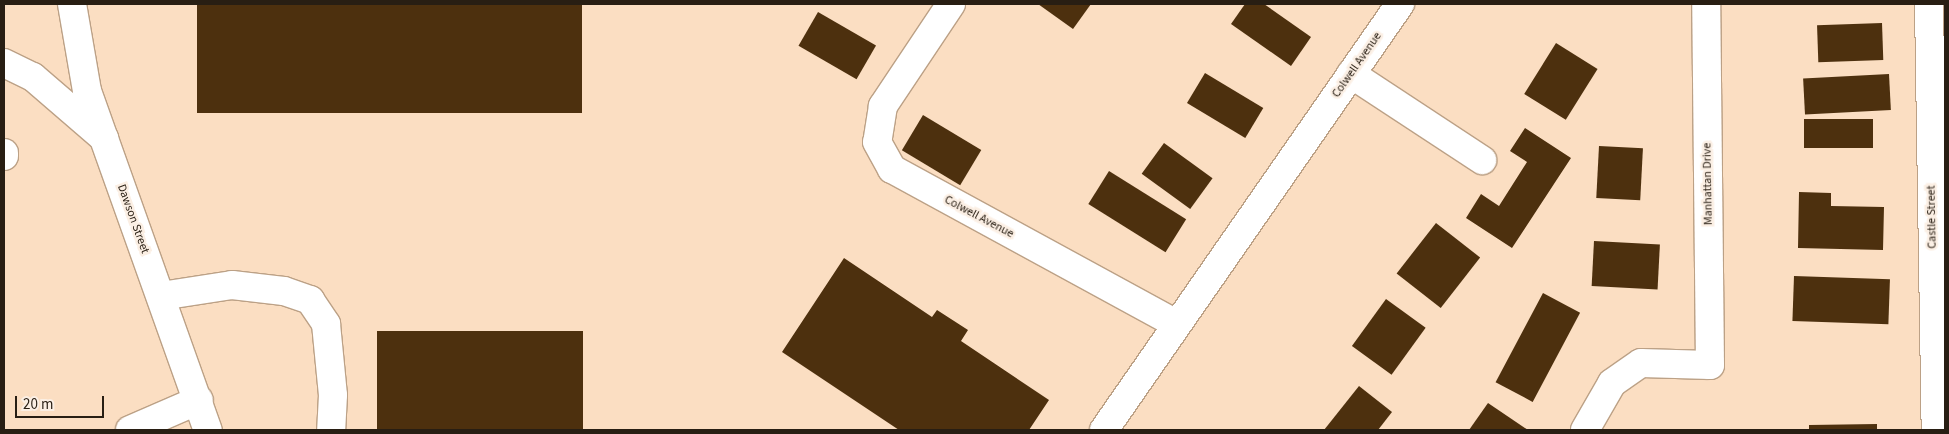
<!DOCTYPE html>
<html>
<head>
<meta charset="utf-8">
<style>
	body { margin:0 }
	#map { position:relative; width:1949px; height:434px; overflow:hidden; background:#fbdec2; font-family:"Source Sans 3",sans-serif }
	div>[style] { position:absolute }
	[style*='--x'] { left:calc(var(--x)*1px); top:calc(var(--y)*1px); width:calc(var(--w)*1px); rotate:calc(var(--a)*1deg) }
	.building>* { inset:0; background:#4d300e; transform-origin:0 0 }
	.roads { filter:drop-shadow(1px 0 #bca186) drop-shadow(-1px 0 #bca186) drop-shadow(0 1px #bca186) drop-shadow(0 -1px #bca186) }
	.minor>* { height:28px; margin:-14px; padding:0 14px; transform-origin:14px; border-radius:14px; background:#fff }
	.major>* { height:28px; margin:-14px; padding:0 14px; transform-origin:14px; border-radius:14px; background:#fff }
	span { translate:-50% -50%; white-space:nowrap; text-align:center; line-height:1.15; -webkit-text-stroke:5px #fbefe4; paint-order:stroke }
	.street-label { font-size:12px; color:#281e13 }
	.frame { position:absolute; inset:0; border:5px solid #281e13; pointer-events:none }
	.scale { position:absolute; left:15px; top:396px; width:89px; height:22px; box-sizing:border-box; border:2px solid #281e13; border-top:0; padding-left:6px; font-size:15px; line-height:18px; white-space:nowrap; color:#281e13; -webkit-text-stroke:4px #fbefe4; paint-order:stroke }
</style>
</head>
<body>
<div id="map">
	<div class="building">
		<i style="left:197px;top:4px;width:385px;height:109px"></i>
		<i style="clip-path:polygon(1038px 4px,1091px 4px,1073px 29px)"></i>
		<i style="clip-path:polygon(1245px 4px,1264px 4px,1311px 37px,1291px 66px,1231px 24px)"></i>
		<i style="left:818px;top:12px;width:67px;height:39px;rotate:30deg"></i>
		<i style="left:1882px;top:23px;width:37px;height:65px;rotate:88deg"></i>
		<i style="left:1556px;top:43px;width:49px;height:60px;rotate:32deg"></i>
		<i style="left:1205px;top:73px;width:68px;height:35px;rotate:31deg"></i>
		<i style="left:1889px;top:74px;width:36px;height:86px;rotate:87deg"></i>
		<i style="left:923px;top:115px;width:68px;height:41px;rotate:31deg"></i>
		<i style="left:1804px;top:119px;width:69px;height:29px"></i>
		<i style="clip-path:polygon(1525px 128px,1571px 158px,1512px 248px,1466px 218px,1481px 194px,1499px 206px,1527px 162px,1510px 151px)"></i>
		<i style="left:1164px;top:143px;width:60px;height:38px;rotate:36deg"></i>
		<i style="left:1599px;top:146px;width:44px;height:52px;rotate:3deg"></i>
		<i style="left:1109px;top:171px;width:91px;height:39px;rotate:32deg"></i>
		<i style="clip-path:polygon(1799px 192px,1831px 193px,1831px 206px,1884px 207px,1883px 250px,1798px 248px)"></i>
		<i style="left:1436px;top:223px;width:56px;height:64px;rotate:38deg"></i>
		<i style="left:1594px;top:241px;width:66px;height:45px;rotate:3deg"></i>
		<i style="clip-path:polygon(844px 258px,932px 317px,937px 310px,968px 330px,961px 341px,1049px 400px,1029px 430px,899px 430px,782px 352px)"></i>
		<i style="left:1794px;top:276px;width:96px;height:45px;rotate:2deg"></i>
		<i style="left:1543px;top:293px;width:42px;height:101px;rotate:28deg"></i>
		<i style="left:1386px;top:299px;width:49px;height:58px;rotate:36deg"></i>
		<i style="left:377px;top:331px;width:206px;height:99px"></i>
		<i style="clip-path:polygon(1359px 386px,1392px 412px,1378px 430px,1324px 430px)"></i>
		<i style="clip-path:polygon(1488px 403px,1528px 430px,1469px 430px)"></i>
		<i style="clip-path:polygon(1877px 424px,1877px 430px,1809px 430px,1809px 425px)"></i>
	</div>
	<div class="roads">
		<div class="minor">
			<i style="--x:72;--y:4;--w:88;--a:80.2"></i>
			<i style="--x:87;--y:91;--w:360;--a:70.4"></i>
			<i style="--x:951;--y:4;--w:123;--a:123.7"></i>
			<i style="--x:883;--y:106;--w:36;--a:99"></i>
			<i style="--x:877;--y:142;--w:31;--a:61"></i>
			<i style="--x:892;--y:169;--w:324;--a:28.6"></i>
			<i style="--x:1929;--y:4;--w:426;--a:89.1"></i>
			<i style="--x:1351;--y:74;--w:157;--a:33.3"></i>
			<i style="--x:4;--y:156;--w:3;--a:-90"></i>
			<i style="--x:161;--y:296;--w:72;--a:-8.8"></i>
			<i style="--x:232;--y:285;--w:52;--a:6.6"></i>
			<i style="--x:284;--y:291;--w:28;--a:19"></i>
			<i style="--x:310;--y:300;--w:29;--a:56"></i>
			<i style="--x:326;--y:324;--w:71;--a:84.4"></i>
			<i style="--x:333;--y:395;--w:35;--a:93"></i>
			<i style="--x:130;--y:430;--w:75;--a:-23.5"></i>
			<i style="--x:1104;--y:430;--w:519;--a:-55.21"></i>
			<i style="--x:1585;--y:430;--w:54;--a:-60.1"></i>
			<i style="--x:1612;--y:383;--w:35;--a:-35"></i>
			<i style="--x:1641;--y:363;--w:69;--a:1.7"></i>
			<i style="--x:1710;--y:365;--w:361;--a:-90.6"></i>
		</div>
		<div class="major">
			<i style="--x:4;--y:63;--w:32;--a:26"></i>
			<i style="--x:33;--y:77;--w:94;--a:40.7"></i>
		</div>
	</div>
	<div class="street-label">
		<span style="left:1357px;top:65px;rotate:-55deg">Colwell Avenue</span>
		<span style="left:1708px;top:184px;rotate:-91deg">Manhattan Drive</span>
		<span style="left:979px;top:217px;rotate:28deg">Colwell Avenue</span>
		<span style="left:1932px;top:217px;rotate:-91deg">Castle Street</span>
		<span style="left:133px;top:219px;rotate:70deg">Dawson Street</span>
	</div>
	<div class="frame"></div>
	<div class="scale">20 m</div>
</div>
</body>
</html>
